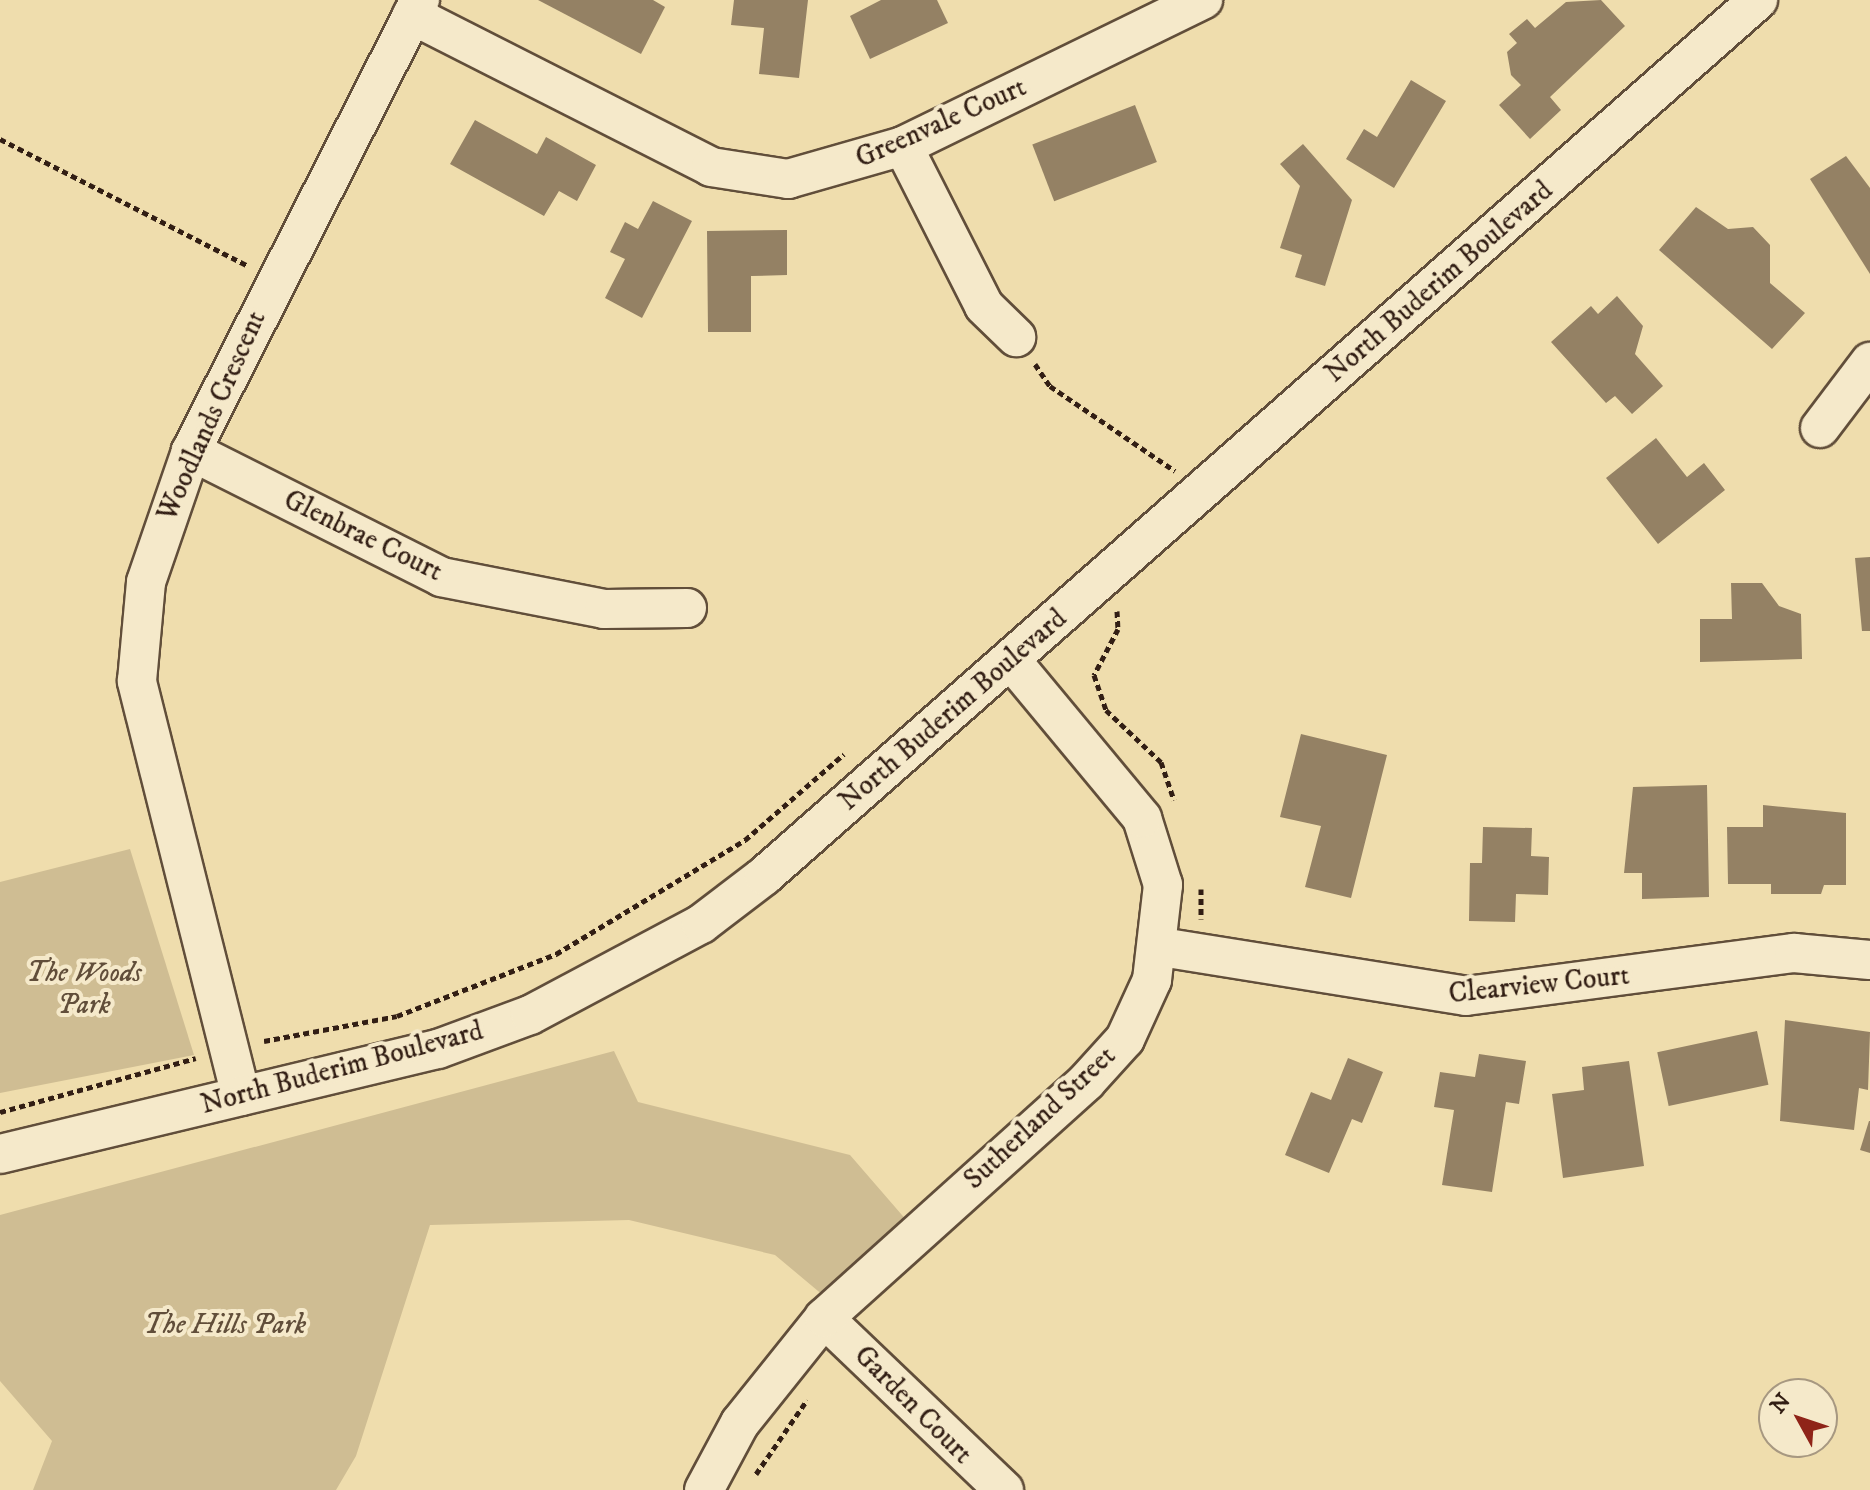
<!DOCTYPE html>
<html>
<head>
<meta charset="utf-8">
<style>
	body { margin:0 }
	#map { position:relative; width:1870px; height:1490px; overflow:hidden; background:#efddad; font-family:"IM FELL DW Pica",serif }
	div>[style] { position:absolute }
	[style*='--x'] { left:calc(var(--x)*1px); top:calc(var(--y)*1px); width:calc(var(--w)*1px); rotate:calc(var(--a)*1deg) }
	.green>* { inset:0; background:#cfbd93 }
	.building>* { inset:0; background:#948164; transform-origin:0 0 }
	.path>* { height:5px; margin-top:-2.5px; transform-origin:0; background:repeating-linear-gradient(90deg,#321e14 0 6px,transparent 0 10px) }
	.roads { filter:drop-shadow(2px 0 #614e3a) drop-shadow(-2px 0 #614e3a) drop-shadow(0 2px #614e3a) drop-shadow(0 -2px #614e3a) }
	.minor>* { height:38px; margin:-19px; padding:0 19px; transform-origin:19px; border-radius:19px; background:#f5e9ca }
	span { translate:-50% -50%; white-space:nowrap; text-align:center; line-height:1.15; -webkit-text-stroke:8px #f5e9ca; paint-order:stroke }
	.street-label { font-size:28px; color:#321e14 }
	.park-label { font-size:28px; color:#614e3a; font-style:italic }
	.north { position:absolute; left:1758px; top:1378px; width:80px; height:80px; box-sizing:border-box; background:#f5e9ca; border:2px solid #a79881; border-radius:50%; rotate:310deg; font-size:22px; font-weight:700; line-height:32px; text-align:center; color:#321e14 }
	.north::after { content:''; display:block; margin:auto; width:28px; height:36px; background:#8f2418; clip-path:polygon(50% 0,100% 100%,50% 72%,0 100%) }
</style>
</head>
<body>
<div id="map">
	<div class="green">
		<i style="clip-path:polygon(130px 849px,194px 1055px,0 1093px,0 882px)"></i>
		<i style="clip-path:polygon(614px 1051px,638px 1102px,850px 1155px,908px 1222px,824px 1296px,775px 1255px,629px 1220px,430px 1225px,356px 1456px,336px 1490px,33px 1490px,52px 1441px,0 1381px,0 1215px)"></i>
	</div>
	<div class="building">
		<i style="clip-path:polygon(538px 0,653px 0,665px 7px,641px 54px)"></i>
		<i style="clip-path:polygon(734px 0,808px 0,799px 78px,759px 74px,764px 28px,731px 25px)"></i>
		<i style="clip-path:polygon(881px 0,937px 0,948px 23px,870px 59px,850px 16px)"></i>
		<i style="clip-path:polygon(1601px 0,1625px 26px,1550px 97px,1561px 110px,1530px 139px,1499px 105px,1521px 85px,1511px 75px,1507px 52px,1517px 43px,1509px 34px,1527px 19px,1535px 28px,1566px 2px)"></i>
		<i style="clip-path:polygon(1411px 80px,1446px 101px,1394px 188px,1346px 159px,1364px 129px,1377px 137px)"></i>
		<i style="left:1135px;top:105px;width:61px;height:110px;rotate:69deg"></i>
		<i style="clip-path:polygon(475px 120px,537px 154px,546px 137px,596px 165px,577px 201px,559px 191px,544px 216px,450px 164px)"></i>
		<i style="clip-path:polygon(1303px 144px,1352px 200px,1325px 286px,1295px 277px,1302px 255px,1280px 248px,1300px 186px,1280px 164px)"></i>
		<i style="clip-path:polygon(1846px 156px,1870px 188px,1870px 274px,1810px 179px)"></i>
		<i style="clip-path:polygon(653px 201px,692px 221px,642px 318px,605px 298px,625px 259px,610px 252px,625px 222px,638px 229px)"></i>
		<i style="clip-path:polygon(1696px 207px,1728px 229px,1753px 227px,1770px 245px,1770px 283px,1805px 313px,1772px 349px,1659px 250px)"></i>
		<i style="clip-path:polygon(787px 230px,787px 275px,751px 276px,751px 332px,708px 332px,707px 231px)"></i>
		<i style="clip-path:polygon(1617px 296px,1643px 326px,1635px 354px,1663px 386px,1632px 414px,1615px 396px,1606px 403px,1551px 342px,1591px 306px,1598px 314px)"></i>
		<i style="clip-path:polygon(1656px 438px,1687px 477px,1704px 463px,1725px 490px,1658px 544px,1606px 478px)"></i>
		<i style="clip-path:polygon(1870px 557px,1870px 631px,1862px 631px,1855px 558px)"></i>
		<i style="clip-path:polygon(1731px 583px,1762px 583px,1779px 606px,1801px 614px,1802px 659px,1700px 662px,1700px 619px,1732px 619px)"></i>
		<i style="clip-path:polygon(1301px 734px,1387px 755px,1351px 898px,1305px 887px,1321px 826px,1280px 817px)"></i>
		<i style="clip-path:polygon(1707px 785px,1709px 897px,1642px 899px,1642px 873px,1624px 873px,1633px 787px)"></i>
		<i style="clip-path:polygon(1763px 805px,1846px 813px,1846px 885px,1824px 885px,1821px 894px,1771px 894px,1771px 884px,1728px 884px,1727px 827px,1763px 827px)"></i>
		<i style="clip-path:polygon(1483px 827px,1532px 828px,1531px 856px,1549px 857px,1548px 895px,1516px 894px,1515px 922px,1469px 921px,1470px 863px,1482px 863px)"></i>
		<i style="clip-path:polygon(1785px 1020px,1870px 1032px,1868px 1090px,1859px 1088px,1854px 1130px,1780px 1121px)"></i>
		<i style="left:1757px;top:1031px;width:55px;height:102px;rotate:78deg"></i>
		<i style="clip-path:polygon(1479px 1054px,1526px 1061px,1519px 1104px,1506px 1102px,1492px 1192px,1442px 1185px,1454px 1110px,1434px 1107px,1440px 1072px,1475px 1077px)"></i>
		<i style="clip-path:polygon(1348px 1058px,1383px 1072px,1362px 1123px,1352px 1119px,1329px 1173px,1285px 1155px,1311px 1092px,1331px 1100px)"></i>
		<i style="clip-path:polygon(1629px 1061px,1644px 1166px,1563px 1178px,1552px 1094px,1584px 1090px,1582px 1067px)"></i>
		<i style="clip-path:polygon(1869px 1121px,1870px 1121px,1870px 1153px,1860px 1150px)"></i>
	</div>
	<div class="path">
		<i style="--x:0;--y:139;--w:279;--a:27.1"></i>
		<i style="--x:1035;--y:364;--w:27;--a:56"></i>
		<i style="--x:1050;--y:386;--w:151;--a:34.2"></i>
		<i style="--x:1117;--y:611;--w:18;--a:87"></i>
		<i style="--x:1118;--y:629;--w:52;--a:117.6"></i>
		<i style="--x:1094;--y:675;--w:37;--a:71"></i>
		<i style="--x:1106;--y:710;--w:76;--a:43.4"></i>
		<i style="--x:1161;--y:762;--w:40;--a:71.1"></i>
		<i style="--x:1201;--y:889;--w:30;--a:90"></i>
		<i style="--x:264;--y:1041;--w:135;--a:-10.6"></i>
		<i style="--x:397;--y:1016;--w:171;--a:-21.3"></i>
		<i style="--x:556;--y:954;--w:221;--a:-31.1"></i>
		<i style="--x:745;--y:840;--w:131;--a:-41"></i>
		<i style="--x:0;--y:1112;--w:203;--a:-15.4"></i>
		<i style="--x:756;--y:1474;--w:90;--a:-55.4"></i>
	</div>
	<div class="roads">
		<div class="minor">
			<i style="--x:412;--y:15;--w:335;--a:26.9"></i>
			<i style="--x:711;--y:167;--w:78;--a:8.9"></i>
			<i style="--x:788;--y:179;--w:120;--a:-16"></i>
			<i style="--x:903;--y:146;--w:334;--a:-26"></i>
			<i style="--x:903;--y:146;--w:179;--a:63.1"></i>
			<i style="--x:984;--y:306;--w:45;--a:44.1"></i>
			<i style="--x:1820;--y:428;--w:83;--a:-52.9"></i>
			<i style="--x:191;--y:451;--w:280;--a:26.7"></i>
			<i style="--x:441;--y:577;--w:166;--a:11.1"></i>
			<i style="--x:604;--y:609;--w:83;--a:-0.7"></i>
			<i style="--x:1161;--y:947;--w:309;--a:9.1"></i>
			<i style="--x:1466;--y:996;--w:331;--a:-7.5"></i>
			<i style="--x:1794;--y:953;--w:76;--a:5.3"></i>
			<i style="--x:241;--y:1096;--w:428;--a:-104.1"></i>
			<i style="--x:137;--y:681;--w:99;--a:-84.8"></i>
			<i style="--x:146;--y:582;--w:139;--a:-71"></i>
			<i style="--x:191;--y:451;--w:506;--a:-63.08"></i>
			<i style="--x:0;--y:1154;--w:450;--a:-13.5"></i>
			<i style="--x:438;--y:1049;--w:98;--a:-20.3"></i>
			<i style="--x:530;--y:1015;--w:194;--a:-28"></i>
			<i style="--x:701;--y:924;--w:79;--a:-37.3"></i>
			<i style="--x:764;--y:876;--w:1325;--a:-41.39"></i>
			<i style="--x:824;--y:1318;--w:249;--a:43.7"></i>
			<i style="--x:704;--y:1490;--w:76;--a:-61.8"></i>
			<i style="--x:740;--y:1423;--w:134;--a:-51.3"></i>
			<i style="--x:824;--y:1318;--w:353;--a:-42"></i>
			<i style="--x:1086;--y:1082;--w:58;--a:-47.8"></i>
			<i style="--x:1125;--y:1039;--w:65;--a:-65.4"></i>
			<i style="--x:1152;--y:980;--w:96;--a:-83.4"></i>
			<i style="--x:1163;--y:885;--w:70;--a:-107.4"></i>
			<i style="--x:1142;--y:818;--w:205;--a:-129.7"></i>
		</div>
	</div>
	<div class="street-label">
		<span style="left:941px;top:123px;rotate:-24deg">Greenvale Court</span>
		<span style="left:1439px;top:282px;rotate:-41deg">North Buderim Boulevard</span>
		<span style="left:212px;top:416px;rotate:-66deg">Woodlands Crescent</span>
		<span style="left:363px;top:536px;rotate:26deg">Glenbrae Court</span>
		<span style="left:953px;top:710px;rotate:-41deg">North Buderim Boulevard</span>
		<span style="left:1539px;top:985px;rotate:-6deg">Clearview Court</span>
		<span style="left:342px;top:1068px;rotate:-15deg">North Buderim Boulevard</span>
		<span style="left:1040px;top:1118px;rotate:-43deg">Sutherland Street</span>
		<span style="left:913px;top:1405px;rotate:45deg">Garden Court</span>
	</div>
	<div class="park-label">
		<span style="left:84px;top:989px">The Woods<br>Park</span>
		<span style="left:225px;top:1325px">The Hills Park</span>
	</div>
	<div class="north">N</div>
</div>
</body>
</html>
